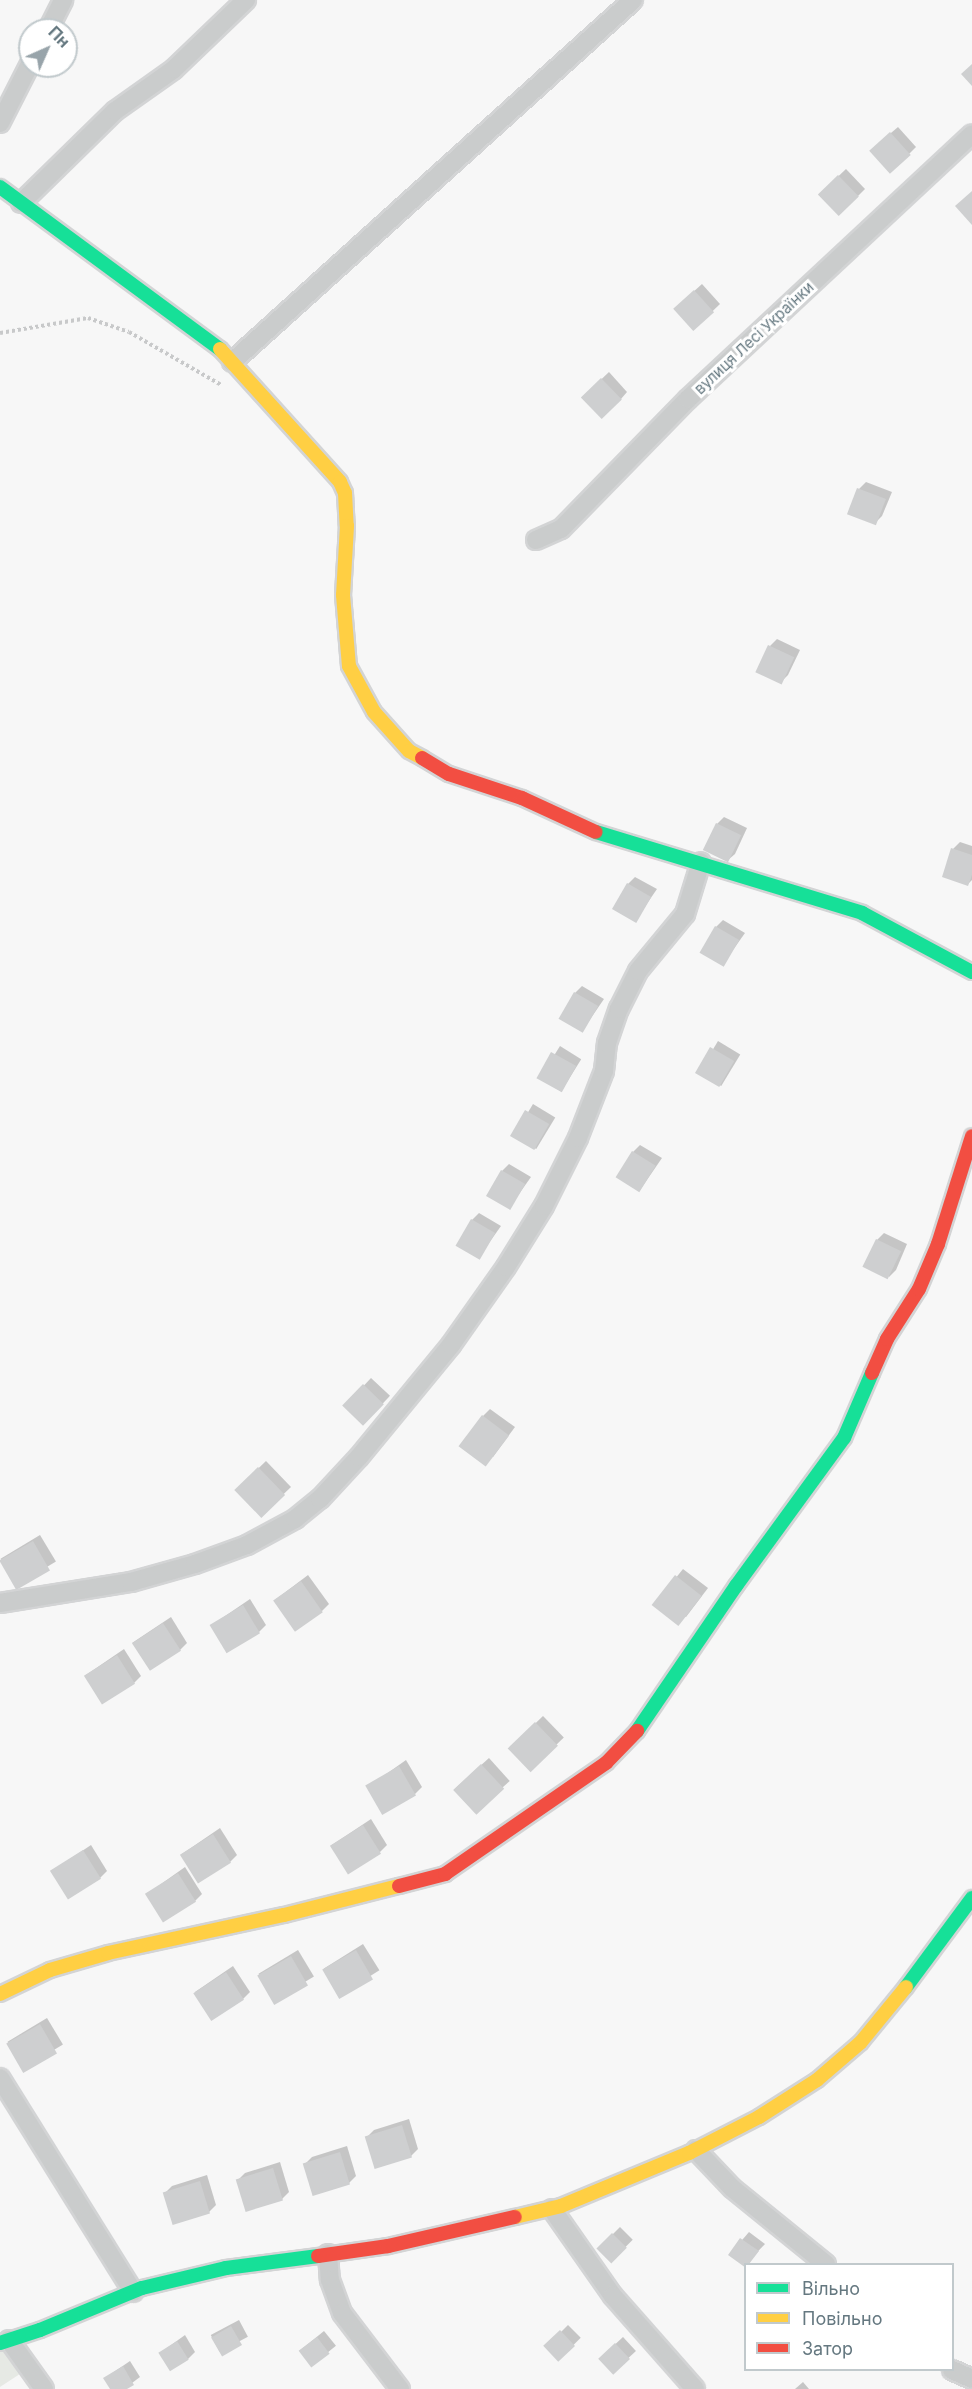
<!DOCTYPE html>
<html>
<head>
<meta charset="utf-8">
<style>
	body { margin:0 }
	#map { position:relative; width:972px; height:2389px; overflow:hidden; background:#f7f7f7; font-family:Inter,sans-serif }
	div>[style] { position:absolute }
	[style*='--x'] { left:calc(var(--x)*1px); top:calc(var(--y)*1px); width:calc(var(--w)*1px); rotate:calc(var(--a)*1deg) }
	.green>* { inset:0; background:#e6e9e4 }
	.shadow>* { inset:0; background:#0003; transform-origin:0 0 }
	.building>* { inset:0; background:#cecfd0; transform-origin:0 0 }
	.path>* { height:4px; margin-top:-2px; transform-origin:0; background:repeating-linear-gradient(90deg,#c8c9ca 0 3px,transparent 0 6px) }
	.roads { filter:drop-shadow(2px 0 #d3d4d5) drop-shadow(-2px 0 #d3d4d5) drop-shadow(0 2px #d3d4d5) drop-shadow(0 -2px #d3d4d5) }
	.street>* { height:18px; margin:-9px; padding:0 9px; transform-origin:9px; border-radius:9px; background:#cacccc }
	.fast>* { height:14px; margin:-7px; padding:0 7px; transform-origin:7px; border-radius:7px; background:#16e098 }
	.slow>* { height:14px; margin:-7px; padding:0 7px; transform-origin:7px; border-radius:7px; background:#ffcf43 }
	.jam>* { height:14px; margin:-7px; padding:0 7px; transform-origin:7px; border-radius:7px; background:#f24e42 }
	span { translate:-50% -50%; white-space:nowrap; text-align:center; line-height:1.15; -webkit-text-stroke:6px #fff; paint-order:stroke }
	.street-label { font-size:15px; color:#657880 }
	.legend { position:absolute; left:744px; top:2263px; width:210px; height:108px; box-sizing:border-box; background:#fff; border:2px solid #c1c9cc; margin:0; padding:8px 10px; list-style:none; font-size:18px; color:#657880 }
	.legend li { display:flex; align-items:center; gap:12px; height:30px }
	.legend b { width:30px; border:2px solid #c1c9cc }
	.north { position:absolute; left:18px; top:18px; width:60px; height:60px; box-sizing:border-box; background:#fff; border:2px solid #c1c9cc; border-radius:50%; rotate:45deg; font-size:16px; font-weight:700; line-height:24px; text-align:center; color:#657880 }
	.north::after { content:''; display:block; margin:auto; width:21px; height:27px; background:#98a4aa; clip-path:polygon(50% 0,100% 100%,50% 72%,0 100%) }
</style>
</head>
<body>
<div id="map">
	<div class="green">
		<i style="clip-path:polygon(0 2343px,29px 2368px,0 2387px)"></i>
	</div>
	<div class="shadow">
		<i style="clip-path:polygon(898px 127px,916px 147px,909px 154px,878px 144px)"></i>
		<i style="clip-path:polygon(846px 169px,865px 189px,858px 196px,827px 187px)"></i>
		<i style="clip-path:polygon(702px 284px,720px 304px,694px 329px,682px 302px)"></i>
		<i style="clip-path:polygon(609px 372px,627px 392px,621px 399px,590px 390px)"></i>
		<i style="clip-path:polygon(866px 482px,892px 492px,882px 516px,875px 523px,859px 489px)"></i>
		<i style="clip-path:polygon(777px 639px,800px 650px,788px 675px,781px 682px,770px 646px)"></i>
		<i style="clip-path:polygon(724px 817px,747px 828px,735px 854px,728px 860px,717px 824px)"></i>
		<i style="clip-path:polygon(960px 842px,972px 846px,972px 880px,968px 884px,953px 849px)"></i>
		<i style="clip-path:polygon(635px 877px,657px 889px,635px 921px,628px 884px)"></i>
		<i style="clip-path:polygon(723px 920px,745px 933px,723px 964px,716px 927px)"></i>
		<i style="clip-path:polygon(582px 986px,604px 999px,582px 1031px,575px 993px)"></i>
		<i style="left:718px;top:1041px;width:26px;height:37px;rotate:31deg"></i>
		<i style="left:560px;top:1046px;width:25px;height:38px;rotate:32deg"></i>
		<i style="left:533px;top:1104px;width:26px;height:37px;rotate:31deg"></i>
		<i style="clip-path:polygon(640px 1145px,662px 1158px,640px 1190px,633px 1152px)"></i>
		<i style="clip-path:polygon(509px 1164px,531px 1177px,509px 1208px,502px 1171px)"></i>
		<i style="clip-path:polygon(479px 1213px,501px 1226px,479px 1257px,472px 1220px)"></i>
		<i style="clip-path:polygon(884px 1233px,907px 1244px,896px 1270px,889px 1277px,877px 1240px)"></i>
		<i style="left:371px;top:1378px;width:26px;height:38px;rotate:43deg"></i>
		<i style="clip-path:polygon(490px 1409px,515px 1427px,493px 1457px,483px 1416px)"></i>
		<i style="left:266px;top:1461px;width:36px;height:42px;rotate:46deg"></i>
		<i style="left:40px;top:1535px;width:31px;height:46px;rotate:59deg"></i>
		<i style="clip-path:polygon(683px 1569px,708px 1588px,686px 1617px,654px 1605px)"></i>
		<i style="clip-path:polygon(308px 1575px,329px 1604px,322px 1611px,275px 1600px)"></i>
		<i style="clip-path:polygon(250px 1599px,266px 1625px,259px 1632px,212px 1625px)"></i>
		<i style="clip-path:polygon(171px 1617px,187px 1643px,180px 1650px,132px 1643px)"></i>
		<i style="clip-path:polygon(124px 1649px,141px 1676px,134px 1683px,86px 1675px)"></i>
		<i style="left:543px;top:1716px;width:30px;height:46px;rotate:46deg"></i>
		<i style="left:489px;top:1758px;width:31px;height:47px;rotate:48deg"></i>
		<i style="clip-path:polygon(406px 1760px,422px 1787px,415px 1794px,368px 1787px)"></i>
		<i style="clip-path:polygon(371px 1819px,387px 1845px,380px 1852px,332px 1845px)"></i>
		<i style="clip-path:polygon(220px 1828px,237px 1855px,230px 1862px,182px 1854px)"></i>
		<i style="clip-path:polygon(91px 1845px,107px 1871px,100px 1878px,52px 1871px)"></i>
		<i style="clip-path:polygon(185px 1867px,202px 1894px,195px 1901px,147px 1894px)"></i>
		<i style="left:363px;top:1944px;width:31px;height:46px;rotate:58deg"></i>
		<i style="left:298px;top:1950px;width:31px;height:46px;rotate:59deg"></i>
		<i style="clip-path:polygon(233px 1966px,250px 1992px,243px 1999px,195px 1992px)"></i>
		<i style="left:47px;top:2018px;width:31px;height:46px;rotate:59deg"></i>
		<i style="clip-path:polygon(409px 2119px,418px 2149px,411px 2156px,367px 2137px,374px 2130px)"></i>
		<i style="clip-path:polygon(347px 2146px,356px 2176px,349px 2183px,305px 2164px,312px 2157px)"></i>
		<i style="clip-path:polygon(280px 2162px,289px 2192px,282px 2199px,238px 2180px,245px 2173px)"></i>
		<i style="clip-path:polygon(207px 2175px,216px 2205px,209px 2212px,165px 2193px,172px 2186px)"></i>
		<i style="left:620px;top:2227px;width:18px;height:30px;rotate:45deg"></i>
		<i style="clip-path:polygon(749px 2232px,765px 2244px,746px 2264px,730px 2254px)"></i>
		<i style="left:239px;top:2320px;width:19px;height:32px;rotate:62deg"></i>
		<i style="left:568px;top:2325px;width:18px;height:31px;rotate:45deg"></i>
		<i style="left:324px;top:2331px;width:19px;height:31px;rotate:51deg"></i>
		<i style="clip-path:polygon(185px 2335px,195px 2352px,188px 2359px,160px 2353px)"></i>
		<i style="left:623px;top:2337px;width:19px;height:32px;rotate:47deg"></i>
		<i style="clip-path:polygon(130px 2361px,140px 2377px,124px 2389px,111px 2389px,105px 2378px)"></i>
		<i style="clip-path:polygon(803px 2382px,809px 2389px,795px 2389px)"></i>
	</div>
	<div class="building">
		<i style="clip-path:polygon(972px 64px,972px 86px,961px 74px)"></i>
		<i style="left:890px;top:132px;width:31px;height:28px;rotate:48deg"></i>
		<i style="left:838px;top:175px;width:30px;height:28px;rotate:46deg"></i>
		<i style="clip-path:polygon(972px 191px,972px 225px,955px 206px)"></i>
		<i style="left:694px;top:290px;width:30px;height:28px;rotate:48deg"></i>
		<i style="left:601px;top:378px;width:30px;height:28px;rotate:46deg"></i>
		<i style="left:857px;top:488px;width:31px;height:28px;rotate:21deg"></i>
		<i style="left:768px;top:645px;width:29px;height:30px;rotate:25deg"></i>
		<i style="left:716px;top:823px;width:28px;height:30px;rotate:26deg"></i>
		<i style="clip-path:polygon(951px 848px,972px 855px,972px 875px,968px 886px,942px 877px)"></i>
		<i style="left:627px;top:883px;width:28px;height:30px;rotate:30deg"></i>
		<i style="left:715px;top:926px;width:28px;height:31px;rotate:30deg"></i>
		<i style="left:574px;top:992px;width:28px;height:31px;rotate:30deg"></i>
		<i style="left:710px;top:1047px;width:28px;height:30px;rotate:30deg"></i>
		<i style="left:551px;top:1052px;width:29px;height:30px;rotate:29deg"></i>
		<i style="left:525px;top:1110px;width:28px;height:30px;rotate:30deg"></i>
		<i style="left:632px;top:1151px;width:28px;height:31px;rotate:32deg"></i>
		<i style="left:501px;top:1170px;width:28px;height:30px;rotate:30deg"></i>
		<i style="left:471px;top:1219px;width:28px;height:31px;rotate:30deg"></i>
		<i style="left:876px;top:1239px;width:28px;height:31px;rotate:26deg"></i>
		<i style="left:363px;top:1384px;width:29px;height:30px;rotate:44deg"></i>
		<i style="left:482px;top:1415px;width:34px;height:39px;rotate:37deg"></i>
		<i style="left:258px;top:1467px;width:39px;height:33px;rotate:46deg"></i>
		<i style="left:33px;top:1541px;width:34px;height:39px;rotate:60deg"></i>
		<i style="left:675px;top:1575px;width:34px;height:38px;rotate:38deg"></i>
		<i style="left:301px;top:1581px;width:38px;height:34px;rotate:55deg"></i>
		<i style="left:243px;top:1605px;width:33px;height:39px;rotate:59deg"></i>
		<i style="left:163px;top:1623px;width:33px;height:37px;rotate:57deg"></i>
		<i style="left:117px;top:1655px;width:34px;height:39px;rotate:58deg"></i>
		<i style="left:535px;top:1722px;width:33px;height:38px;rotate:46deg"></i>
		<i style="left:481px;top:1764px;width:34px;height:38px;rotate:47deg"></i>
		<i style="left:399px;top:1766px;width:34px;height:39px;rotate:60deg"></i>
		<i style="left:363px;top:1825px;width:34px;height:39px;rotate:58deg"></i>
		<i style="left:213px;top:1834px;width:34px;height:39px;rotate:58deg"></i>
		<i style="left:83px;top:1850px;width:34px;height:39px;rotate:58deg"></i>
		<i style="left:178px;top:1873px;width:34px;height:39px;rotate:58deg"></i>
		<i style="left:356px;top:1950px;width:34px;height:39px;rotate:60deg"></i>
		<i style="left:291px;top:1956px;width:34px;height:39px;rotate:60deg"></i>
		<i style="left:226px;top:1972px;width:33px;height:39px;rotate:57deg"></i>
		<i style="left:40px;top:2024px;width:34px;height:39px;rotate:60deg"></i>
		<i style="left:402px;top:2125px;width:34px;height:39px;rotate:73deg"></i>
		<i style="left:340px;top:2152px;width:34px;height:39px;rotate:73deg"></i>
		<i style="left:273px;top:2168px;width:34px;height:39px;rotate:73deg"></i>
		<i style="left:200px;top:2181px;width:34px;height:39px;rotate:73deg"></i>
		<i style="left:612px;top:2233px;width:21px;height:22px;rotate:45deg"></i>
		<i style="clip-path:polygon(740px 2238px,759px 2251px,749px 2264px,746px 2264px,746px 2268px,728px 2255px)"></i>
		<i style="left:231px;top:2326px;width:22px;height:23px;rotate:60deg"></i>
		<i style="left:560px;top:2330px;width:22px;height:23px;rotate:47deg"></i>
		<i style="left:317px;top:2337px;width:21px;height:23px;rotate:53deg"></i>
		<i style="left:177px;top:2341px;width:22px;height:22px;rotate:58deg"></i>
		<i style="left:615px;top:2343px;width:22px;height:23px;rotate:47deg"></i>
		<i style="clip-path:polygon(123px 2366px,134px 2385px,127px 2389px,110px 2389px,103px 2378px)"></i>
	</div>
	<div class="path">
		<i style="--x:0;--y:333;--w:89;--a:-9.7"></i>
		<i style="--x:88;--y:318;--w:43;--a:18.9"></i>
		<i style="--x:129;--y:332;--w:106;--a:29.9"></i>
	</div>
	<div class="roads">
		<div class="street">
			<i style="--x:48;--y:30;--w:34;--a:-63"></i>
			<i style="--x:0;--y:123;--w:66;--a:-63"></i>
			<i style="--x:21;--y:203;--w:132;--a:-44.4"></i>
			<i style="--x:115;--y:111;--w:72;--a:-35.4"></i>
			<i style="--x:174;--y:69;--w:100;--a:-43.8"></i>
			<i style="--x:232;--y:362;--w:540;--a:-42.07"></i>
			<i style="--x:536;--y:540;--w:27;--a:-24"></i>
			<i style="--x:561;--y:529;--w:182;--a:-45.7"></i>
			<i style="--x:688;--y:399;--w:388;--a:-43"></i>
			<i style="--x:0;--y:1603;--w:133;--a:-9.1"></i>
			<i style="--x:131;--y:1582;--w:66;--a:-15.7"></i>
			<i style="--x:195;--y:1564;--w:55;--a:-20.1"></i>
			<i style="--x:247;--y:1545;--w:55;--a:-28.4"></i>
			<i style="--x:295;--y:1519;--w:32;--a:-39"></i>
			<i style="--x:320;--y:1499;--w:57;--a:-47.1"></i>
			<i style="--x:359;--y:1457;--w:145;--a:-50.6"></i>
			<i style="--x:451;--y:1345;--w:95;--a:-54.8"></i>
			<i style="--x:506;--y:1267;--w:72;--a:-58.1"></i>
			<i style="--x:544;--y:1206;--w:76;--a:-63.4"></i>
			<i style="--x:578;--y:1138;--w:72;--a:-68.8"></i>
			<i style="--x:604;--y:1071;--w:28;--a:-84"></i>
			<i style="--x:607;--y:1043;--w:36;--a:-71"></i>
			<i style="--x:619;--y:1009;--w:42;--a:-63.4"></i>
			<i style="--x:638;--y:971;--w:74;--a:-50.5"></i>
			<i style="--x:685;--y:914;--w:54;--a:-72.9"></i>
			<i style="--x:0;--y:2078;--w:252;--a:58.1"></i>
			<i style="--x:696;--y:2150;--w:52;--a:46.5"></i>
			<i style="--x:732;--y:2188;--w:121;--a:39"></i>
			<i style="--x:552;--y:2209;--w:106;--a:55"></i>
			<i style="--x:613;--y:2296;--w:124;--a:48.6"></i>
			<i style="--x:328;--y:2254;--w:26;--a:86"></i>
			<i style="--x:330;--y:2280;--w:35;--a:70"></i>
			<i style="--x:342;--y:2313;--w:96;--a:52.7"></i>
			<i style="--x:9;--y:2340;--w:60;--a:54.5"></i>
			<i style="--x:952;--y:2370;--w:22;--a:24"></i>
		</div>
		<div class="fast">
			<i style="--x:0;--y:187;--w:273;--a:36.4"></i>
			<i style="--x:596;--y:832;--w:278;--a:16.9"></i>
			<i style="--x:862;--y:913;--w:125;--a:28.2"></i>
			<i style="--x:637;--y:1731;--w:176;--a:-55.7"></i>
			<i style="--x:736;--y:1586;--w:183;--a:-53.9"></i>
			<i style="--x:844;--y:1438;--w:71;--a:-66.7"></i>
			<i style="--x:906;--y:1987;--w:111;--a:-53.4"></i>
			<i style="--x:0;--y:2343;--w:42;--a:-18"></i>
			<i style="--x:40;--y:2330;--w:110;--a:-22.4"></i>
			<i style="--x:142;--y:2288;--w:86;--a:-13.4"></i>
			<i style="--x:226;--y:2268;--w:93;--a:-7.4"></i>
		</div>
		<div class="slow">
			<i style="--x:220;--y:349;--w:179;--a:47.9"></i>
			<i style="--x:340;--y:482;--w:12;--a:66"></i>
			<i style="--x:345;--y:493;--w:33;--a:87"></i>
			<i style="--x:347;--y:526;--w:69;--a:93.3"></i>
			<i style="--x:343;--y:595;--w:71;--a:85.2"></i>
			<i style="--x:349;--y:666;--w:52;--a:61.5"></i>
			<i style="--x:374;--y:712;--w:52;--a:48.1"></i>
			<i style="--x:409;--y:751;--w:15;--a:28"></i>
			<i style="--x:0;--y:1994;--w:55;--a:-25.6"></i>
			<i style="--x:50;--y:1970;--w:60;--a:-16.3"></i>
			<i style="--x:108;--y:1953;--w:180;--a:-12.2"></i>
			<i style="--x:284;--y:1915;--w:119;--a:-14.2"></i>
			<i style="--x:515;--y:2217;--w:47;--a:-13.4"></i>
			<i style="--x:561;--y:2206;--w:139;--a:-22.5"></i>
			<i style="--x:689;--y:2153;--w:79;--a:-27.2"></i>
			<i style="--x:759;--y:2117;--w:69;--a:-32.5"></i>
			<i style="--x:817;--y:2080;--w:58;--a:-40.8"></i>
			<i style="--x:861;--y:2042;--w:71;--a:-50.7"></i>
		</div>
		<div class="jam">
			<i style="--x:422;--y:758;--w:31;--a:31"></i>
			<i style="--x:449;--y:774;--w:77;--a:18.2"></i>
			<i style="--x:522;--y:798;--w:81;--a:24.7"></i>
			<i style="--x:872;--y:1373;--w:37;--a:-66"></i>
			<i style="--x:887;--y:1339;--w:59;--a:-57.4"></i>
			<i style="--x:919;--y:1289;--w:49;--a:-67.1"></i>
			<i style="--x:938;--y:1244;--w:113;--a:-72.5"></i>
			<i style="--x:399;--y:1886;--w:48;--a:-14.6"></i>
			<i style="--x:445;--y:1874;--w:196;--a:-34.6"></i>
			<i style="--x:606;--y:1763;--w:45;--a:-45.9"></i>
			<i style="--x:318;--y:2256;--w:71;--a:-8.1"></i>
			<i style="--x:388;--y:2246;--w:130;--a:-12.9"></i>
		</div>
	</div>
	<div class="street-label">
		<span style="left:754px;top:338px;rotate:-43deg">вулиця Лесі Українки</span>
	</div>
	<ul class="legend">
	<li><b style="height:8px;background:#16e098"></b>Вільно</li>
	<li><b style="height:8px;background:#ffcf43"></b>Повільно</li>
	<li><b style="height:8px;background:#f24e42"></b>Затор</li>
	</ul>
	<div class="north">Пн</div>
</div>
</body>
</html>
